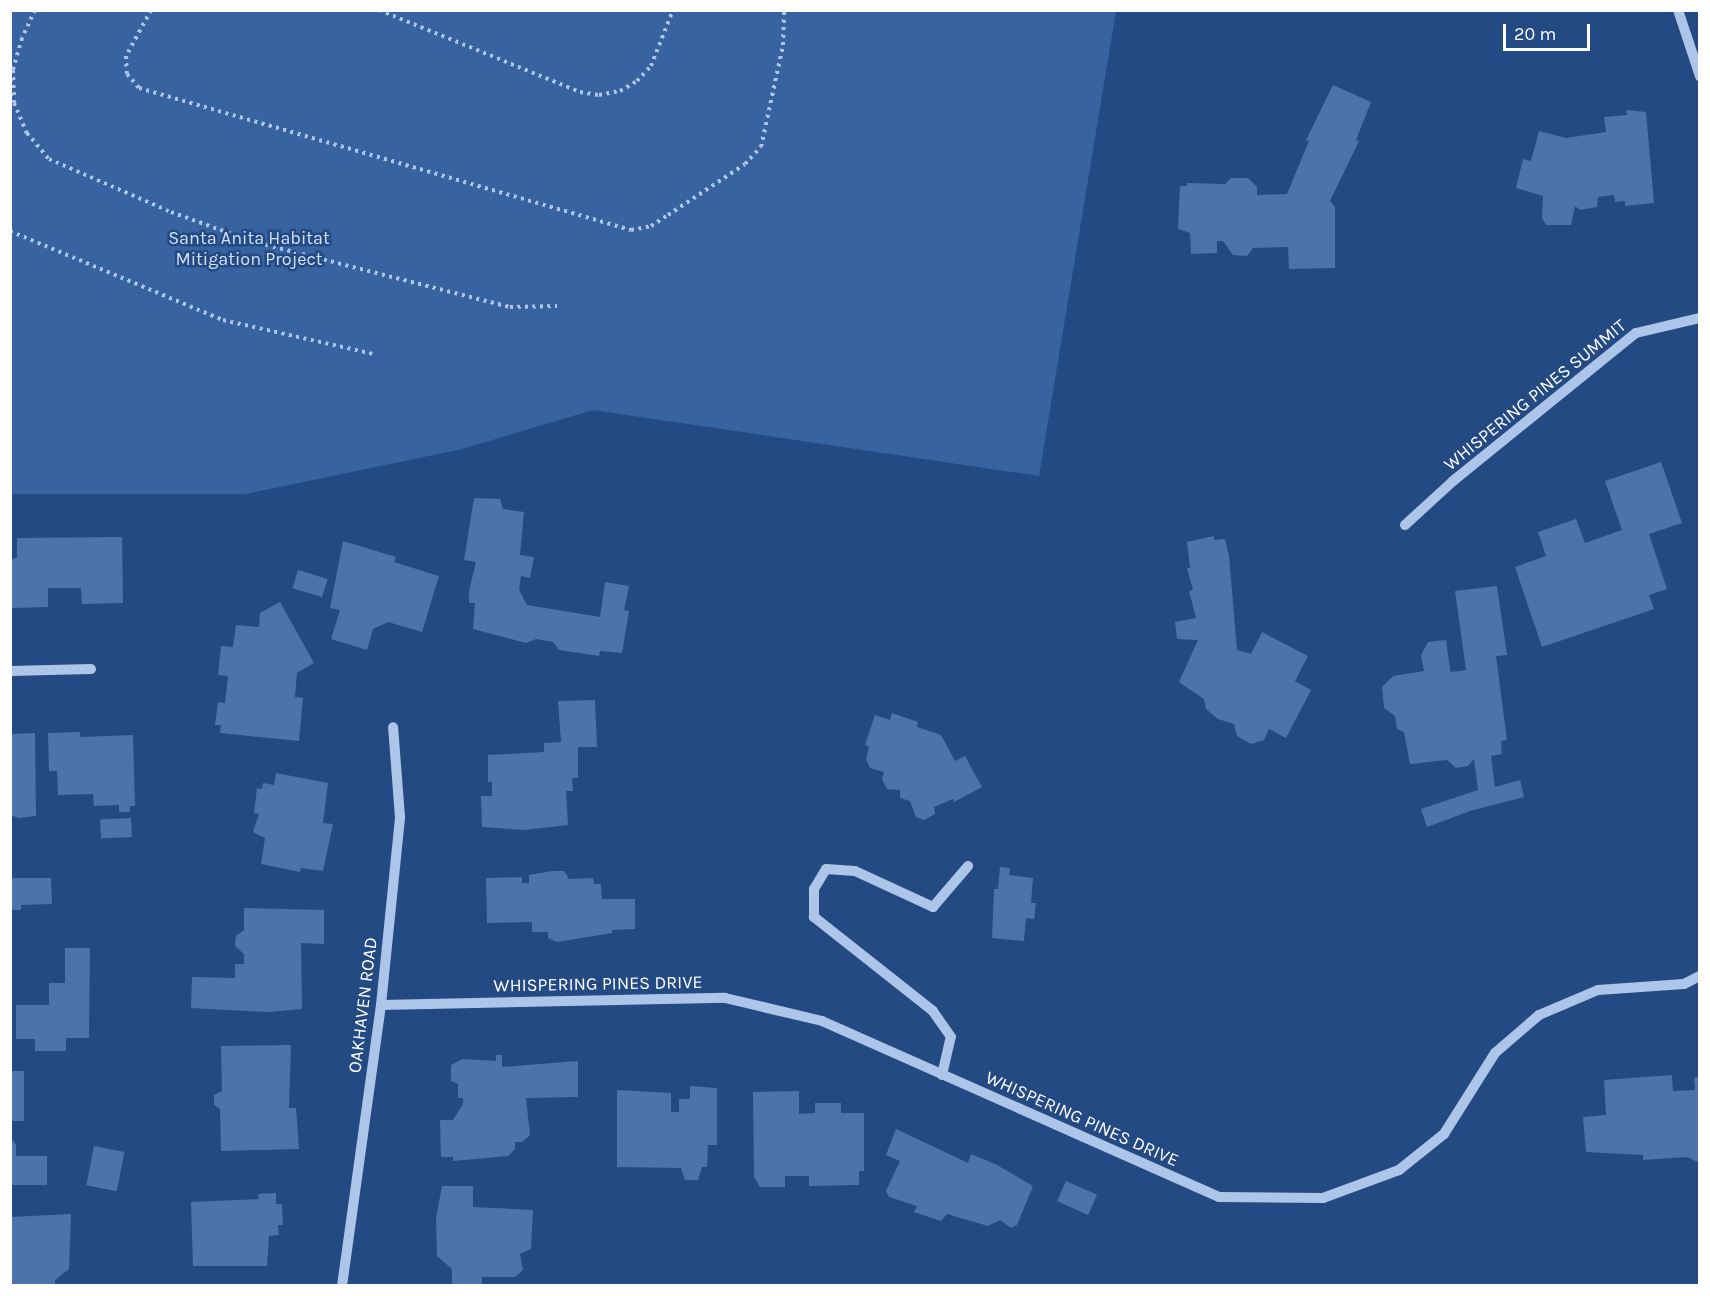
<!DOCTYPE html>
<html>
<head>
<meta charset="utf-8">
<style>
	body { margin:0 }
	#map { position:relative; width:1710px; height:1296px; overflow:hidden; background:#244a84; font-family:Karla,sans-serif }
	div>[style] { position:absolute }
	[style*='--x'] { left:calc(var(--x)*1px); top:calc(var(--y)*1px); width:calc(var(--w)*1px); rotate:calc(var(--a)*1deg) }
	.green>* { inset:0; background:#3863a1 }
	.building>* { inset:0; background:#4c73ac; transform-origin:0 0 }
	.path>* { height:4px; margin-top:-2px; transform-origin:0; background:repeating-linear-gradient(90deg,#adc5e8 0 3px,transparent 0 7.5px) }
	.minor>* { height:10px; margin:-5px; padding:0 5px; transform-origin:5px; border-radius:5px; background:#adc5e8 }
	span { translate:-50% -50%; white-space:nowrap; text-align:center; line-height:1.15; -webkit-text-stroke:5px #244a84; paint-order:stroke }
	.park-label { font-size:18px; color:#d1e0f6 }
	.street-label { font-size:18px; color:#fff }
	.frame { position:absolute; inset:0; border:12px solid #fff; pointer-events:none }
	.scale { position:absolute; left:1503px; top:24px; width:87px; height:27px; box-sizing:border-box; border:3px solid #fff; border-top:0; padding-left:8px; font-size:18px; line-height:21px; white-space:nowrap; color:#fff; -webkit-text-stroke:4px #244a84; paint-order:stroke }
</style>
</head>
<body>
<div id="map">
	<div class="green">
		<i style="clip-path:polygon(11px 10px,1116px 11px,1039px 476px,593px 410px,462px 449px,246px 494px,11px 494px)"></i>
	</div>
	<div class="building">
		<i style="clip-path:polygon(1333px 85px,1371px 102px,1356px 140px,1359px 141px,1330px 201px,1335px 207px,1335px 268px,1289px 269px,1288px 247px,1253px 248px,1247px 256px,1233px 255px,1223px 241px,1217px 241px,1217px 253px,1191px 254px,1190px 233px,1178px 229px,1180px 186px,1187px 186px,1187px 183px,1225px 184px,1231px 178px,1248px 178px,1257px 187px,1257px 195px,1287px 194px,1309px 141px,1306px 140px)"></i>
		<i style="clip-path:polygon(1626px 110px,1646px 112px,1654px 203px,1625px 206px,1625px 201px,1615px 202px,1614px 195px,1598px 197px,1597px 207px,1580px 210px,1575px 206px,1571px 225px,1546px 225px,1542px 218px,1543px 196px,1516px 188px,1523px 159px,1531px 161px,1539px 131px,1566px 138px,1606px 132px,1604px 117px,1627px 115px)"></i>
		<i style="clip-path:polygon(1661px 462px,1682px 523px,1649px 534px,1667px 589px,1649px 595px,1654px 609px,1542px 647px,1515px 567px,1546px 556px,1538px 532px,1576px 519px,1585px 543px,1622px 530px,1605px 481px)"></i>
		<i style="clip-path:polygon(474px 498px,500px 499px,503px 509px,524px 512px,520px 555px,534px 557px,530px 578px,521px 576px,519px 590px,527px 605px,600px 617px,605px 582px,629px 586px,624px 610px,629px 611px,622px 653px,600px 651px,599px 656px,559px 650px,553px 642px,536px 639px,526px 643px,473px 629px,475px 603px,469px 603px,469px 591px,476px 562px,464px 560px)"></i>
		<i style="clip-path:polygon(1214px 536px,1214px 540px,1225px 539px,1229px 556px,1237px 650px,1251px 654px,1262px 632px,1308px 656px,1295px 681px,1311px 690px,1286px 738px,1269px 729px,1264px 740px,1251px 744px,1237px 736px,1234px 724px,1218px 719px,1206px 709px,1204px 699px,1179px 682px,1198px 640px,1177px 639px,1175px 622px,1196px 618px,1189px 591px,1193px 590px,1187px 568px,1190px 568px,1187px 542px)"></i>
		<i style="clip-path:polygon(122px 537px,123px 603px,82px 604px,81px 588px,48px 588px,48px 607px,12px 608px,11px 559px,17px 558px,17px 538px)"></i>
		<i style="clip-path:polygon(343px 541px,396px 557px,394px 562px,439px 576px,422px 632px,388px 622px,373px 629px,367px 650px,331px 639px,340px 610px,330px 608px)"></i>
		<i style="left:298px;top:570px;width:31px;height:19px;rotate:17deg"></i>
		<i style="clip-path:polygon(1497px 586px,1507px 655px,1496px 656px,1507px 740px,1501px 741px,1502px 754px,1491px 756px,1495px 787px,1520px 780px,1524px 797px,1470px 811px,1427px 827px,1421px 809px,1478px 790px,1474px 759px,1468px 766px,1456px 768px,1447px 760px,1410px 764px,1404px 732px,1397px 729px,1395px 716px,1384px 708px,1382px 687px,1393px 676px,1424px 671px,1421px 655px,1428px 642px,1446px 640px,1451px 676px,1451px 672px,1466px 670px,1455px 591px)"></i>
		<i style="clip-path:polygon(280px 602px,314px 663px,297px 673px,295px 697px,303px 698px,299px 741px,220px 733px,221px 725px,215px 725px,218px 702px,225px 703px,228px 676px,218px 675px,221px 646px,233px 647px,236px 625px,259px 627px,260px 613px)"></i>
		<i style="clip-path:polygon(595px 700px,597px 747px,578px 747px,578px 778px,572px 778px,573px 791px,566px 791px,568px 825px,525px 830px,482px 827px,481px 796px,492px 796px,492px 782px,488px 782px,488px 755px,544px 752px,544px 743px,561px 742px,558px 701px)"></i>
		<i style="clip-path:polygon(892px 713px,918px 722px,917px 727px,941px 735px,955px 761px,965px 756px,982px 787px,954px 802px,953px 799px,934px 807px,935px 814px,924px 820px,916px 817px,910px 801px,900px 798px,900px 790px,887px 789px,882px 779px,884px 772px,870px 768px,866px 759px,869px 747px,865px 745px,875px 715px,890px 720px)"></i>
		<i style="clip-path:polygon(80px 732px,80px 737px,133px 735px,135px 806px,130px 806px,130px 812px,119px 812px,119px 805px,94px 806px,93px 794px,58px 795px,57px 771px,49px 771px,48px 733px)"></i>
		<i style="clip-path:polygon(35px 733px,36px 816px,19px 818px,10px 815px,10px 734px)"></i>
		<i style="clip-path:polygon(276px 773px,328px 783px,323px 823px,333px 824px,323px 871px,301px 868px,300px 872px,261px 864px,265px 838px,253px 832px,259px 814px,254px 813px,257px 788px,262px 789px,263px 783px,274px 785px)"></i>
		<i style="left:131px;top:818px;width:19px;height:31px;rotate:87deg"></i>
		<i style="clip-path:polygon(1000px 867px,1010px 868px,1009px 875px,1033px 878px,1031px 903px,1036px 903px,1034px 919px,1026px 918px,1024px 941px,992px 938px,994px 889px,998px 889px)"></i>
		<i style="clip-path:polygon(552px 871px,564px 871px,569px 879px,593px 878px,594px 884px,601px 884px,602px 899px,635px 899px,635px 929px,612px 930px,612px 933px,557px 942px,548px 938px,548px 932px,532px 932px,532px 922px,487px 923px,486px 878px,522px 877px,522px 883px,529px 883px,529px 875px)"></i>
		<i style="clip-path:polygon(10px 878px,51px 878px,52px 904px,21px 905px,21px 910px,10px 910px)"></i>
		<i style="clip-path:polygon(244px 908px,324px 910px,324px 944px,301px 943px,302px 1009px,268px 1012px,191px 1008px,192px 977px,235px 978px,235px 964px,244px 964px,244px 954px,235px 946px,236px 936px,244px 930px)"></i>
		<i style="clip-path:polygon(65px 948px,90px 948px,89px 1038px,66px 1038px,66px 1051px,35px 1051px,35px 1039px,16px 1039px,16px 1005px,49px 1005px,49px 983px,65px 983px)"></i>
		<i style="clip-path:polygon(291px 1045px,289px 1108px,296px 1108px,299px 1149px,221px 1151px,220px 1109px,214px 1105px,214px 1095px,222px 1091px,221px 1046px)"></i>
		<i style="clip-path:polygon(496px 1055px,502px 1055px,502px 1067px,578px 1061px,578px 1097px,526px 1098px,530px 1135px,522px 1142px,515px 1142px,515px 1149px,508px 1156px,453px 1161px,453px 1157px,441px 1157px,440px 1120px,453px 1120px,463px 1104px,463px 1098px,458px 1098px,458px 1084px,451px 1081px,451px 1065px,463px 1059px,496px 1061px)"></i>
		<i style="left:10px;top:1071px;width:14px;height:50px"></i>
		<i style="clip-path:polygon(1672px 1075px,1673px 1091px,1695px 1090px,1694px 1078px,1700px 1077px,1700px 1163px,1687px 1157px,1643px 1160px,1643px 1155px,1586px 1152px,1583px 1117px,1606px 1115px,1604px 1080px)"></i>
		<i style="clip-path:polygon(690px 1086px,717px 1088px,717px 1145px,708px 1145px,707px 1167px,702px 1167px,698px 1180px,685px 1180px,681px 1168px,617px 1167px,617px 1090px,671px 1093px,671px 1112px,679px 1112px,679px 1099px,690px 1099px)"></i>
		<i style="clip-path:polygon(799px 1091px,799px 1114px,815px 1113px,815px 1103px,841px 1103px,841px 1113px,864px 1113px,864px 1171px,859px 1171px,859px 1185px,809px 1186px,809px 1176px,785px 1176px,785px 1187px,760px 1187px,754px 1177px,753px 1092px)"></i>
		<i style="clip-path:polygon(896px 1129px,968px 1163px,971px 1154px,997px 1165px,1033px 1186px,1017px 1225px,1011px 1228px,1000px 1220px,988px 1226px,947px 1214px,941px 1221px,914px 1212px,917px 1206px,889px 1197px,886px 1191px,900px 1161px,886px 1155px)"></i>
		<i style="clip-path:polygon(10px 1138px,16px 1144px,16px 1156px,47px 1156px,47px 1185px,10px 1185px)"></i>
		<i style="left:94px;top:1146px;width:31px;height:40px;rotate:11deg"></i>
		<i style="left:1066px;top:1181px;width:34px;height:22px;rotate:24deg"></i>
		<i style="clip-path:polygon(442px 1186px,473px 1186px,473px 1207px,533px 1210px,531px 1249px,520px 1254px,523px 1270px,515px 1277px,482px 1277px,482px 1286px,452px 1286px,452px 1269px,437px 1256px,436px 1218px)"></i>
		<i style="clip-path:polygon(276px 1193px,276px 1204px,282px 1204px,283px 1225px,278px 1225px,279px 1235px,269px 1236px,267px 1266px,193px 1266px,191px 1202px,259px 1199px,258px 1194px)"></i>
		<i style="clip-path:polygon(71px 1214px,69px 1269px,55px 1280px,55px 1286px,10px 1286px,10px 1217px)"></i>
	</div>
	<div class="path">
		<i style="--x:35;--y:10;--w:31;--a:115"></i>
		<i style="--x:22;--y:38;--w:33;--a:106"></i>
		<i style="--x:13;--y:70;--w:33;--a:88"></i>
		<i style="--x:14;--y:103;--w:33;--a:67"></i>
		<i style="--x:27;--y:133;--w:34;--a:50"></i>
		<i style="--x:49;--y:159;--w:133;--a:23.5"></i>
		<i style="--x:171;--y:212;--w:85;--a:19.9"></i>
		<i style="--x:251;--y:241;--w:267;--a:14.3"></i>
		<i style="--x:510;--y:307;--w:47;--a:-1.2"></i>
		<i style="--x:151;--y:10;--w:52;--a:118.5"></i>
		<i style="--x:126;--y:56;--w:18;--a:87"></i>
		<i style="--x:127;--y:74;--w:18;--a:49"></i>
		<i style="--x:139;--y:88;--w:512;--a:16.1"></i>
		<i style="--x:631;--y:230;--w:20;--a:-11"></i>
		<i style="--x:651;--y:226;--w:20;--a:-33"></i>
		<i style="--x:668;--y:215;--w:92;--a:-33.5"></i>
		<i style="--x:745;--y:164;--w:23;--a:-47"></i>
		<i style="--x:761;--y:147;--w:104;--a:-77.8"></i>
		<i style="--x:783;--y:45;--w:35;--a:-88"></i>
		<i style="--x:379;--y:10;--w:217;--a:22.2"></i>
		<i style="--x:580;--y:92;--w:19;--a:9"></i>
		<i style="--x:599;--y:95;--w:21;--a:-11"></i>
		<i style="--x:620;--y:91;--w:20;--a:-30"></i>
		<i style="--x:637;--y:81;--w:21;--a:-47"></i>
		<i style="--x:651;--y:66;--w:60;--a:-68.6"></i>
		<i style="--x:10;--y:231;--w:231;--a:22.7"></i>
		<i style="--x:223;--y:320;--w:155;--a:12.7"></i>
	</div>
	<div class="minor">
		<i style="--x:1678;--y:10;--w:70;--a:71.6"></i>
		<i style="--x:1405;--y:525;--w:65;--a:-42.5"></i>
		<i style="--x:1453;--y:481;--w:235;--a:-39"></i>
		<i style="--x:1636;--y:333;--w:66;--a:-13.2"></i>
		<i style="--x:10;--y:671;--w:81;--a:-1.4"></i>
		<i style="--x:381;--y:1005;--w:344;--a:-1.2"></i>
		<i style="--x:725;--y:998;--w:100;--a:13.3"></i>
		<i style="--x:822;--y:1021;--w:434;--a:23.9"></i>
		<i style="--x:1219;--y:1197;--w:104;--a:0.6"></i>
		<i style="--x:1323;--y:1198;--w:81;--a:-20.2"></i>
		<i style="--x:1399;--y:1170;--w:58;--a:-38.7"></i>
		<i style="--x:1444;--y:1134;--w:96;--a:-57.8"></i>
		<i style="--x:1495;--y:1053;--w:58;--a:-40.8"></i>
		<i style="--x:1539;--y:1015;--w:64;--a:-23"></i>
		<i style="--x:1598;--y:990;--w:86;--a:-4"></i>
		<i style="--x:1684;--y:984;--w:18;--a:-27"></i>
		<i style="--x:942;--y:1075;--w:39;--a:-77"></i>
		<i style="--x:951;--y:1037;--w:32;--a:-125"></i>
		<i style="--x:933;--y:1011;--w:152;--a:-141.7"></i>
		<i style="--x:814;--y:917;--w:28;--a:-90"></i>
		<i style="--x:814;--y:889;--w:23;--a:-59"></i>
		<i style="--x:826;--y:869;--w:29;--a:4"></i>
		<i style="--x:855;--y:871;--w:86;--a:24.8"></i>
		<i style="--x:933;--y:907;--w:54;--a:-49.5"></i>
		<i style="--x:342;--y:1286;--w:284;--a:-82.1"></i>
		<i style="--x:381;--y:1005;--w:189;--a:-84.2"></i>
		<i style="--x:400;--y:817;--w:90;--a:-94.4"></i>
	</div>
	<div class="park-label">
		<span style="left:249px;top:249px">Santa Anita Habitat<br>Mitigation Project</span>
	</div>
	<div class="street-label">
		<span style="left:1535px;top:395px;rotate:-39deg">WHISPERING PINES SUMMIT</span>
		<span style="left:598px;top:984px;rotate:-1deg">WHISPERING PINES DRIVE</span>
		<span style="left:363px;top:1005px;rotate:-83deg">OAKHAVEN ROAD</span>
		<span style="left:1082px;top:1119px;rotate:24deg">WHISPERING PINES DRIVE</span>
	</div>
	<div class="frame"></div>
	<div class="scale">20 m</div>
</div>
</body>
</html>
